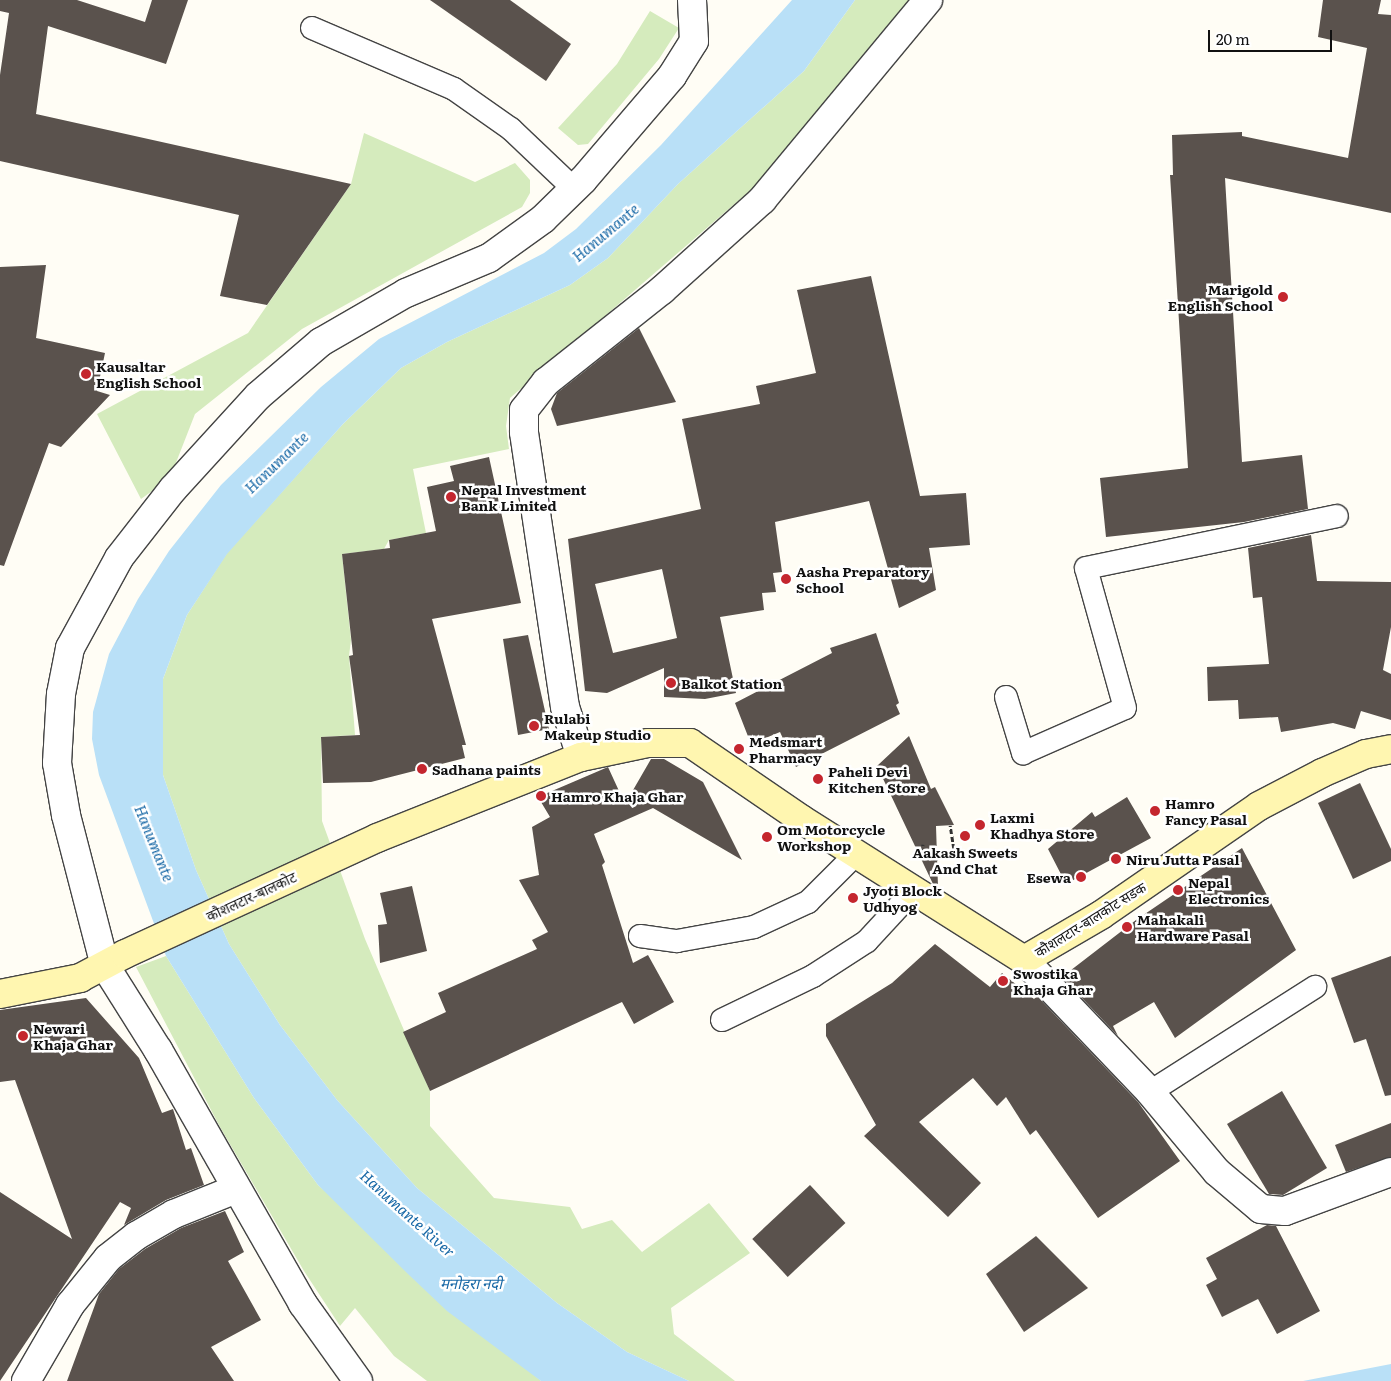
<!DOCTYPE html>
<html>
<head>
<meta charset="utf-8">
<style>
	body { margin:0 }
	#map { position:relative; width:1391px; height:1381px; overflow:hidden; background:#fffdf5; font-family:Literata,"Noto Sans Devanagari",serif }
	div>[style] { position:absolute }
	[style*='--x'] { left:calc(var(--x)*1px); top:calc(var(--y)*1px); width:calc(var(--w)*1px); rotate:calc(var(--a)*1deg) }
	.green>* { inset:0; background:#d5ebbd }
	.water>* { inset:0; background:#b9e0f7 }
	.building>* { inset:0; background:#5a524d; transform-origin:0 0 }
	.path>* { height:3px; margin-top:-1.5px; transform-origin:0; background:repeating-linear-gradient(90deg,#333 0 5px,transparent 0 7.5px) }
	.roads { filter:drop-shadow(1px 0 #444) drop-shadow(-1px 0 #444) drop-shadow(0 1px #444) drop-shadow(0 -1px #444) }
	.lane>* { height:22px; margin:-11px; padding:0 11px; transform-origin:11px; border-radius:11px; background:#fff }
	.street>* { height:28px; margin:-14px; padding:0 14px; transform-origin:14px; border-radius:14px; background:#fff }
	.secondary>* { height:28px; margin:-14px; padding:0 14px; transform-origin:14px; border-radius:14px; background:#fff6b0 }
	.dots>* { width:14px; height:14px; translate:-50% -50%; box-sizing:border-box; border:2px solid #fff; border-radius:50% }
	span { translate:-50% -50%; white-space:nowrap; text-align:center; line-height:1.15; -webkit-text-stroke:5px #fff; paint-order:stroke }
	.poi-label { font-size:14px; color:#111; font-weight:700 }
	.right { translate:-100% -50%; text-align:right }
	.left { translate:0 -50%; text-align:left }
	.street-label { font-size:14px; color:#111 }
	.water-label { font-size:15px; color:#1768a6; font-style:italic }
	.scale { position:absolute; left:1208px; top:30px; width:124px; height:22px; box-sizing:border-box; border:2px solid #111; border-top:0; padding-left:6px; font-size:15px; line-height:18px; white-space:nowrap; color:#111; -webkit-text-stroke:4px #fff; paint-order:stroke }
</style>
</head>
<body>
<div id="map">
	<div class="green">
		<i style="clip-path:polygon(855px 0,917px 0,775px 169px,510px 398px,506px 426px,509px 449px,413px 469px,426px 533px,389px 540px,384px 549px,342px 554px,351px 640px,349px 656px,355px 735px,321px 737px,322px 821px,365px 939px,430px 1091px,430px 1126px,494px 1198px,570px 1207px,582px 1229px,612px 1220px,642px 1252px,709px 1203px,750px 1253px,671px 1308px,674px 1334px,735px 1381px,689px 1381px,627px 1352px,557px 1303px,417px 1188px,337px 1100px,280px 1025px,229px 944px,196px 870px,163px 775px,163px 679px,187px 615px,227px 553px,343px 424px,401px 368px,447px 342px,570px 285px,608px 258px,678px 184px,804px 71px)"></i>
		<i style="clip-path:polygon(650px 11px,679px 28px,659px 59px,588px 144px,578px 145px,558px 128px,617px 64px)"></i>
		<i style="clip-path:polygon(364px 133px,475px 182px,515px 163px,530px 180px,530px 193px,522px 207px,302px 329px,195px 414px,170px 478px,141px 499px,97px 414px,248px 333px,351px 184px)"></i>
		<i style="clip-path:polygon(166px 956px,254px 1098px,318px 1185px,541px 1381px,427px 1381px,394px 1356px,355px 1308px,340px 1326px,304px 1271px,220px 1127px,136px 967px)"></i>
	</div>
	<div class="water">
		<i style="clip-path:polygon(792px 0,855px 0,804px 71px,678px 184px,608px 258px,570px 285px,447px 342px,401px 368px,343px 424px,227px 554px,187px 615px,163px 679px,163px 775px,196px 870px,229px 944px,280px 1025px,337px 1100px,417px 1188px,557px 1303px,627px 1352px,689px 1381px,541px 1381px,447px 1311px,408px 1274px,318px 1185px,254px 1098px,166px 956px,99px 775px,92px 739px,93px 712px,109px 654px,138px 599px,169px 551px,221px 485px,321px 387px,379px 339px,544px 253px,576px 229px,661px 145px)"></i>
		<i style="clip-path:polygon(1391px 1364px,1391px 1381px,1303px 1381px)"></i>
	</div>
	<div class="building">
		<i style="clip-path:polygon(0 0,77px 0,145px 22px,152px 0,188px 0,166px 64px,48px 26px,36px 114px,351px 184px,267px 305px,220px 296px,239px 215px,0 161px,0 75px,9px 13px,0 11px)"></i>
		<i style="clip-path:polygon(430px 0,510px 0,571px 44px,546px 81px)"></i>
		<i style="clip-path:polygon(1323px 0,1381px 0,1378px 14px,1391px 15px,1391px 213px,1225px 178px,1242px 462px,1302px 455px,1308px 509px,1244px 522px,1106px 537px,1100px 478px,1188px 468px,1170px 175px,1173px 175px,1172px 135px,1242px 132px,1242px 136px,1348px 158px,1367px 48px,1318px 37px)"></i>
		<i style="clip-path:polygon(46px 265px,36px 338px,105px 353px,97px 391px,110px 395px,61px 447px,49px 443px,4px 566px,0 565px,0 267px)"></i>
		<i style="clip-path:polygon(evenodd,871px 276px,920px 496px,966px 493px,970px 545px,929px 548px,936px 590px,899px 608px,869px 501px,775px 522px,782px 572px,773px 573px,776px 592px,762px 593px,764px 610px,720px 617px,736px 693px,705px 699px,664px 697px,664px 668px,607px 693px,585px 691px,568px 539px,701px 509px,682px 419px,760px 404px,756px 386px,816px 373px,797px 290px,871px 276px,662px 569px,677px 638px,613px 653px,595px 584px,662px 569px)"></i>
		<i style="clip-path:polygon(639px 328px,676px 402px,557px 426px,551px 409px,557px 393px)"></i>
		<i style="clip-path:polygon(489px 457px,521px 603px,432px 619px,466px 745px,462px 745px,465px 758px,371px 782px,323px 783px,321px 737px,360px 735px,349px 656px,353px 655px,342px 554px,390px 548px,389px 540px,436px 531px,427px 487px,454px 481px,450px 466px)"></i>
		<i style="clip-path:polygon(1311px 535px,1317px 581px,1391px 582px,1391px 627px,1383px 670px,1391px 674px,1391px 720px,1361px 711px,1355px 729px,1333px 723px,1281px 732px,1278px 717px,1239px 719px,1238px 700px,1208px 701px,1207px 667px,1269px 664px,1262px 597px,1253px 598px,1248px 548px)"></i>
		<i style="clip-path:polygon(876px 633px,899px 703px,896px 705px,900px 714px,796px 767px,780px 732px,751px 744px,735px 703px,832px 653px,830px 648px)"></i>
		<i style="clip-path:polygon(528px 635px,549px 729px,518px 735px,503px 639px)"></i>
		<i style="clip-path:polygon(909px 736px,931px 789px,935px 787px,954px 825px,936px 826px,938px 887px,933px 884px,877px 766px)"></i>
		<i style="clip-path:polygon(651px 759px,664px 759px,703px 782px,742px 860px,653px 808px,594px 834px,605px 862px,602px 865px,633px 963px,648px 955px,674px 1002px,634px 1024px,622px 1002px,430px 1091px,403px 1032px,446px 1012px,438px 993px,537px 949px,532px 940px,548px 932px,519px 880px,539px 875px,532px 827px,550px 817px,538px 797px,608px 767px,625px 804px)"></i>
		<i style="clip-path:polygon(1360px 783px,1391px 849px,1391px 861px,1353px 879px,1318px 803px)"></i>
		<i style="clip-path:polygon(1127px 797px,1151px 838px,1066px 884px,1048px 849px,1092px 812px,1095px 817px)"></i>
		<i style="clip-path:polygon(1242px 848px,1296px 950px,1175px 1038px,1154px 1002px,1113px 1026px,1118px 1036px,1062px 977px,1136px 920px)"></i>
		<i style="clip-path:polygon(412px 886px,427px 951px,380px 963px,378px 925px,387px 924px,380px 893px)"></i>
		<i style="clip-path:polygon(935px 944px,990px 987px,1002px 973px,1034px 999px,1037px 996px,1138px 1102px,1180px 1161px,1098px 1218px,1036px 1130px,1030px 1135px,1006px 1097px,997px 1106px,973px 1078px,919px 1122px,981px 1183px,948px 1217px,864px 1136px,876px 1125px,826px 1036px,826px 1024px,892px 983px)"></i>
		<i style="clip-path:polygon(1391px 956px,1391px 1095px,1385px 1096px,1366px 1039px,1354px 1043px,1331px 978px)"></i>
		<i style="clip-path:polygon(86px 998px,139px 1058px,162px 1113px,173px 1109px,186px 1150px,191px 1148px,204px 1185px,166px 1200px,124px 1225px,131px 1208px,120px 1202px,0 1381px,0 1192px,72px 1239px,15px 1080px,0 1082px,0 1010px)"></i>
		<i style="clip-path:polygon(1282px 1091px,1327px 1168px,1283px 1195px,1269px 1194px,1227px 1124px)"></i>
		<i style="clip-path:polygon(1391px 1123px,1391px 1157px,1346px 1172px,1335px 1145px)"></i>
		<i style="left:810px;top:1185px;width:52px;height:79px;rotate:47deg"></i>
		<i style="clip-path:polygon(225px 1211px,244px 1252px,228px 1261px,261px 1320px,211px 1347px,234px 1381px,67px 1381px,99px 1294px,119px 1269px,145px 1249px,181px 1228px)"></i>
		<i style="clip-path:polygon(1267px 1225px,1276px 1226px,1320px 1311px,1277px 1334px,1258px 1299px,1222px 1317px,1206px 1285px,1217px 1279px,1206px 1258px)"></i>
		<i style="clip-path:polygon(1036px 1236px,1088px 1288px,1024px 1332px,986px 1274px)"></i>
	</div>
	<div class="path">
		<i style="--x:921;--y:853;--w:9;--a:-77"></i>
		<i style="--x:933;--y:859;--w:22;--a:-8"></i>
		<i style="--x:955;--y:856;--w:31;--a:-99"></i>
	</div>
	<div class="roads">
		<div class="lane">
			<i style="--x:312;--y:28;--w:155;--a:23.2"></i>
			<i style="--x:454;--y:89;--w:70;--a:35.1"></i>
			<i style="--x:511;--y:129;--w:87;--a:43.6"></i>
			<i style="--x:1006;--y:697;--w:59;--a:73.1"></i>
			<i style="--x:1023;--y:753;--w:111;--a:-23.8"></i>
			<i style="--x:1125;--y:708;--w:145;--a:-105.6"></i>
			<i style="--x:1086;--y:568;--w:256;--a:-11.7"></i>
			<i style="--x:640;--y:936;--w:37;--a:8"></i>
			<i style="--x:677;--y:941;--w:78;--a:-10.3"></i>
			<i style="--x:754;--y:927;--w:60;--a:-24.8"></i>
			<i style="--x:808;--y:902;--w:68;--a:-45"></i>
			<i style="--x:722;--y:1020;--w:101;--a:-25.8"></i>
			<i style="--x:813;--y:976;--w:64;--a:-32.9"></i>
			<i style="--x:867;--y:941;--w:69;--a:-47.3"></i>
			<i style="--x:1150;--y:1092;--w:196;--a:-32.5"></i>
		</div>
		<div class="street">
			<i style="--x:581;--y:757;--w:52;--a:-107.7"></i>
			<i style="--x:565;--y:707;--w:278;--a:-98.5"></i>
			<i style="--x:524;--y:432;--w:22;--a:-90"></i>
			<i style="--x:524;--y:410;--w:36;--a:-52"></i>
			<i style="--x:546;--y:382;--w:148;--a:-38.4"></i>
			<i style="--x:662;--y:290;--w:135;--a:-42"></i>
			<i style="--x:762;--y:200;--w:260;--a:-50.3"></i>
			<i style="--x:1024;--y:960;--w:182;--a:46.3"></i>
			<i style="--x:1150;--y:1092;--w:104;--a:50.1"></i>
			<i style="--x:1217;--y:1172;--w:57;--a:40.1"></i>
			<i style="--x:1261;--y:1209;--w:24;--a:5"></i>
			<i style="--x:1285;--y:1211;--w:113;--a:-20.2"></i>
			<i style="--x:26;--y:1381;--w:88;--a:-59.9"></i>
			<i style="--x:70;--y:1305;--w:60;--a:-51"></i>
			<i style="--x:108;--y:1258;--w:36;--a:-38"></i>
			<i style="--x:136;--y:1236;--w:44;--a:-30.1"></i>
			<i style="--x:174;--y:1214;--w:67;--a:-22"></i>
			<i style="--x:358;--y:1381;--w:95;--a:-125.5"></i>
			<i style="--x:303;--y:1304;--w:292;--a:-119.7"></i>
			<i style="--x:158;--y:1050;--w:99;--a:-122.2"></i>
			<i style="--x:105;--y:966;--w:156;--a:-104.5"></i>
			<i style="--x:66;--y:815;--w:53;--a:-99.8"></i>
			<i style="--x:57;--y:763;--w:69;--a:-86.7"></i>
			<i style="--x:61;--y:694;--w:47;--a:-78.9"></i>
			<i style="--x:70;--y:648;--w:102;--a:-61.4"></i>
			<i style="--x:119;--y:558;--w:88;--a:-52"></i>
			<i style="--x:173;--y:489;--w:126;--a:-47.6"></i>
			<i style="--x:258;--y:396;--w:83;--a:-40.6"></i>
			<i style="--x:321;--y:342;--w:98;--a:-30"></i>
			<i style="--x:406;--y:293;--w:90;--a:-22.9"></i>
			<i style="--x:489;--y:258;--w:67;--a:-35.8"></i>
			<i style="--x:543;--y:219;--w:56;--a:-44.3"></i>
			<i style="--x:583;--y:180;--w:137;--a:-49.4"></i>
			<i style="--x:672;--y:76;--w:41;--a:-57.8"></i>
			<i style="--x:694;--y:41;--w:41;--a:-92.8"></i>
		</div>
		<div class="secondary">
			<i style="--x:0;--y:994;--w:82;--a:-11.3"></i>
			<i style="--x:80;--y:978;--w:51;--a:-28.1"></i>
			<i style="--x:125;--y:954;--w:277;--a:-24.7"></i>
			<i style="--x:377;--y:838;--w:219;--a:-21.7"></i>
			<i style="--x:581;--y:757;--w:68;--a:-11.8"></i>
			<i style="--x:648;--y:743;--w:42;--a:0"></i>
			<i style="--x:690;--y:743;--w:135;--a:34.4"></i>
			<i style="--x:801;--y:819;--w:264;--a:32.3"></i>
			<i style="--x:1024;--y:960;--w:89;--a:-30.3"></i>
			<i style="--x:1101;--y:915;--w:192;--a:-34.6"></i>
			<i style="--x:1259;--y:806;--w:71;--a:-27.6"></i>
			<i style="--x:1322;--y:773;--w:48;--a:-23.4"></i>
			<i style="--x:1366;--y:754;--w:25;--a:-11"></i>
		</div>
	</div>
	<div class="dots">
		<i style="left:1283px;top:297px;background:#c4262e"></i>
		<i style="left:86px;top:374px;background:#c4262e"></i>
		<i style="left:451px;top:497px;background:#c4262e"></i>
		<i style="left:786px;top:579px;background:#c4262e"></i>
		<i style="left:671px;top:683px;background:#c4262e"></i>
		<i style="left:534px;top:726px;background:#c4262e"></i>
		<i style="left:739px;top:749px;background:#c4262e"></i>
		<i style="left:422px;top:769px;background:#c4262e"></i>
		<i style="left:818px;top:779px;background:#c4262e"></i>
		<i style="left:541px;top:796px;background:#c4262e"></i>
		<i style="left:1155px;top:811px;background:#c4262e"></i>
		<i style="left:980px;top:825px;background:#c4262e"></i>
		<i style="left:965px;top:836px;background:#c4262e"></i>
		<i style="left:767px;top:837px;background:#c4262e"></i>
		<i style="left:1116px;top:859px;background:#c4262e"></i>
		<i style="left:1081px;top:877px;background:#c4262e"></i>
		<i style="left:1178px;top:890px;background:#c4262e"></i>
		<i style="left:853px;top:898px;background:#c4262e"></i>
		<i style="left:1127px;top:927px;background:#c4262e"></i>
		<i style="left:1003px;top:981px;background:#c4262e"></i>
		<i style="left:23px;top:1036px;background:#c4262e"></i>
	</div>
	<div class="poi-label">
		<span class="right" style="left:1273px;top:297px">Marigold<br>English School</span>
		<span class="left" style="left:96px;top:374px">Kausaltar<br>English School</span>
		<span class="left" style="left:461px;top:497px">Nepal Investment<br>Bank Limited</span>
		<span class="left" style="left:796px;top:579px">Aasha Preparatory<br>School</span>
		<span class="left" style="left:681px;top:683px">Balkot Station</span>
		<span class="left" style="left:544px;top:726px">Rulabi<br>Makeup Studio</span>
		<span class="left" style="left:749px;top:749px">Medsmart<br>Pharmacy</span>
		<span class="left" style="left:432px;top:769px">Sadhana paints</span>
		<span class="left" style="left:828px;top:779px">Paheli Devi<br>Kitchen Store</span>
		<span class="left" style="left:551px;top:796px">Hamro Khaja Ghar</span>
		<span class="left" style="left:1165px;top:811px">Hamro<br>Fancy Pasal</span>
		<span class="left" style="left:990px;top:825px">Laxmi<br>Khadhya Store</span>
		<span class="left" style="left:777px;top:837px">Om Motorcycle<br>Workshop</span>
		<span style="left:965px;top:860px">Aakash Sweets<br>And Chat</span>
		<span class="left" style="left:1126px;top:859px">Niru Jutta Pasal</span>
		<span class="right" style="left:1071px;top:877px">Esewa</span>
		<span class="left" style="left:1188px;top:890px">Nepal<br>Electronics</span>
		<span class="left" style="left:863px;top:898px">Jyoti Block<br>Udhyog</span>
		<span class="left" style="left:1137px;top:927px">Mahakali<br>Hardware Pasal</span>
		<span class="left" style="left:1013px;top:981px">Swostika<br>Khaja Ghar</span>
		<span class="left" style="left:33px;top:1036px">Newari<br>Khaja Ghar</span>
	</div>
	<div class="street-label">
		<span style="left:251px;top:896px;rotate:-25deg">कौशलटार-बालकोट</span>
		<span style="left:1090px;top:919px;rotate:-32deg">कौशलटार-बालकोट सडक</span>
	</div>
	<div class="water-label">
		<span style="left:605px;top:232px;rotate:-40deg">Hanumante</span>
		<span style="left:276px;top:462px;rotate:-44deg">Hanumante</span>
		<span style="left:155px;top:843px;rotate:68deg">Hanumante</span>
		<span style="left:408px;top:1213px;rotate:42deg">Hanumante River</span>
		<span style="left:471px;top:1283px">मनोहरा नदी</span>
	</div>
	<div class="scale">20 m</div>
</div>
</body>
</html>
